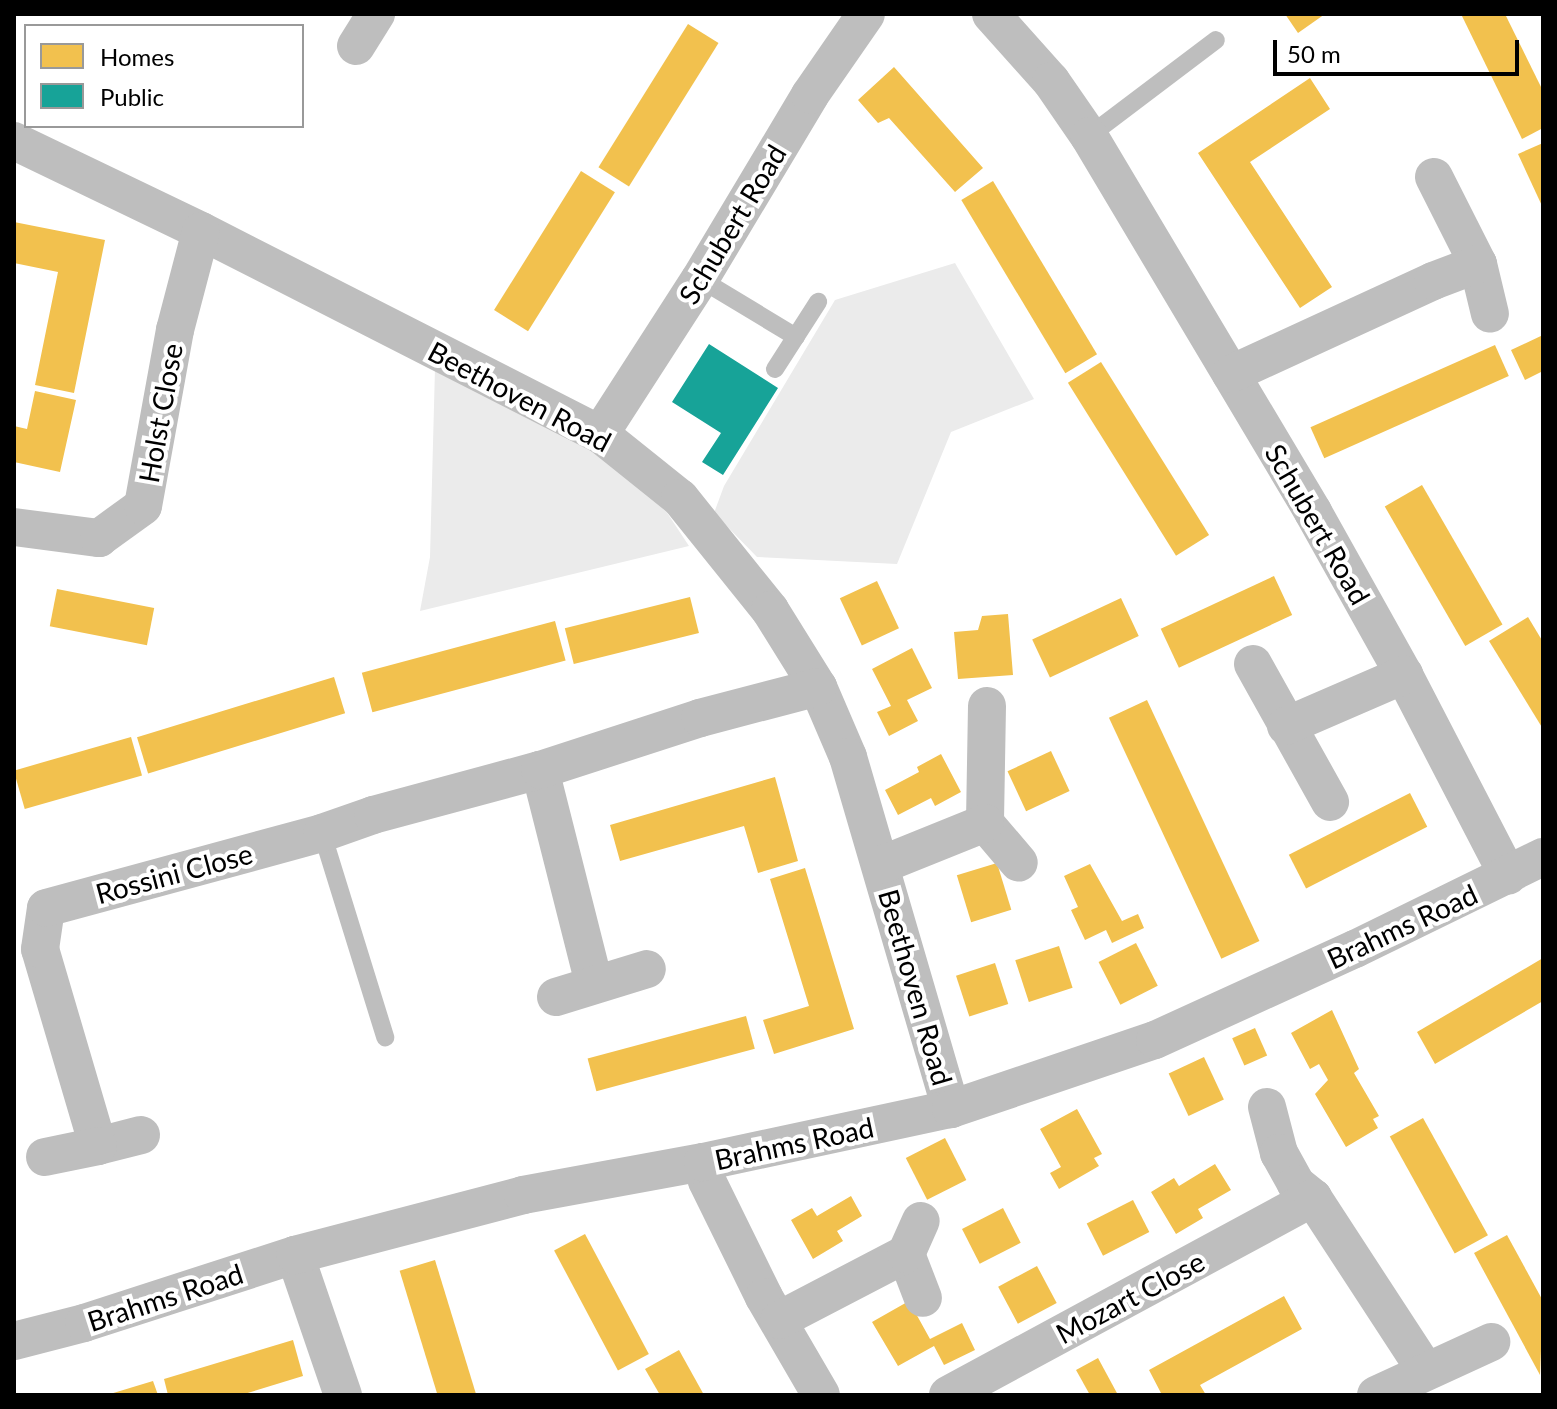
<!DOCTYPE html>
<html>
<head>
<meta charset="utf-8">
<style>
	body { margin:0 }
	#map { position:relative; width:1557px; height:1409px; overflow:hidden; background:#fff; font-family:Lato,sans-serif }
	div>[style] { position:absolute }
	[style*='--x'] { left:calc(var(--x)*1px); top:calc(var(--y)*1px); width:calc(var(--w)*1px); rotate:calc(var(--a)*1deg) }
	.green>* { inset:0; background:#ebebeb }
	.homes>* { inset:0; background:#f2c14e; transform-origin:0 0 }
	.public>* { inset:0; background:#17a398 }
	.service>* { height:18px; margin:-9px; padding:0 9px; transform-origin:9px; border-radius:9px; background:#bebebe }
	.minor>* { height:38px; margin:-19px; padding:0 19px; transform-origin:19px; border-radius:19px; background:#bebebe }
	span { translate:-50% -50%; white-space:nowrap; text-align:center; line-height:1.15; -webkit-text-stroke:8px #fff; paint-order:stroke }
	.street-label { font-size:28px; color:#000 }
	.frame { position:absolute; inset:0; border:16px solid #000; pointer-events:none }
	.legend { position:absolute; left:24px; top:24px; width:280px; height:104px; box-sizing:border-box; background:#fff; border:2px solid #999; margin:0; padding:10px 14px; list-style:none; font-size:24px; color:#000 }
	.legend li { display:flex; align-items:center; gap:16px; height:40px }
	.legend b { width:40px; border:2px solid #999 }
	.scale { position:absolute; left:1273px; top:40px; width:246px; height:36px; box-sizing:border-box; border:4px solid #000; border-top:0; padding-left:10px; font-size:24px; line-height:28px; white-space:nowrap; color:#000; -webkit-text-stroke:6px #fff; paint-order:stroke }
</style>
</head>
<body>
<div id="map">
	<div class="green">
		<i style="clip-path:polygon(955px 263px,1034px 399px,951px 432px,897px 564px,757px 557px,714px 513px,724px 486px,835px 300px)"></i>
		<i style="clip-path:polygon(435px 368px,594px 447px,662px 505px,689px 546px,420px 611px,430px 557px)"></i>
	</div>
	<div class="homes">
		<i style="clip-path:polygon(1285px 14px,1325px 14px,1298px 33px)"></i>
		<i style="clip-path:polygon(1461px 14px,1505px 14px,1543px 91px,1543px 128px,1522px 139px)"></i>
		<i style="left:688px;top:24px;width:36px;height:169px;rotate:32deg"></i>
		<i style="clip-path:polygon(894px 67px,983px 168px,955px 192px,889px 118px,878px 123px,858px 100px)"></i>
		<i style="clip-path:polygon(1310px 78px,1330px 109px,1250px 162px,1332px 287px,1300px 308px,1198px 153px)"></i>
		<i style="clip-path:polygon(1543px 143px,1543px 208px,1518px 154px)"></i>
		<i style="left:581px;top:171px;width:40px;height:164px;rotate:32deg"></i>
		<i style="left:993px;top:181px;width:202px;height:37px;rotate:59deg"></i>
		<i style="clip-path:polygon(14px 222px,105px 240px,74px 393px,35px 385px,58px 272px,14px 263px)"></i>
		<i style="clip-path:polygon(1543px 335px,1543px 371px,1525px 380px,1511px 350px)"></i>
		<i style="left:1495px;top:345px;width:34px;height:202px;rotate:66deg"></i>
		<i style="left:1101px;top:362px;width:204px;height:39px;rotate:58deg"></i>
		<i style="clip-path:polygon(35px 391px,76px 400px,60px 472px,14px 462px,14px 426px,27px 429px)"></i>
		<i style="left:1422px;top:485px;width:161px;height:43px;rotate:60deg"></i>
		<i style="left:1274px;top:576px;width:43px;height:125px;rotate:65deg"></i>
		<i style="left:877px;top:581px;width:52px;height:41px;rotate:65deg"></i>
		<i style="left:57px;top:589px;width:99px;height:38px;rotate:11deg"></i>
		<i style="left:690px;top:597px;width:37px;height:129px;rotate:76deg"></i>
		<i style="left:1121px;top:598px;width:42px;height:98px;rotate:65deg"></i>
		<i style="clip-path:polygon(1008px 614px,1013px 675px,958px 679px,954px 632px,978px 630px,982px 616px)"></i>
		<i style="clip-path:polygon(1528px 617px,1543px 642px,1543px 729px,1489px 641px)"></i>
		<i style="left:555px;top:621px;width:41px;height:200px;rotate:75deg"></i>
		<i style="clip-path:polygon(912px 648px,932px 688px,907px 700px,918px 721px,889px 736px,877px 712px,891px 706px,872px 669px)"></i>
		<i style="left:334px;top:677px;width:38px;height:206px;rotate:73deg"></i>
		<i style="left:1147px;top:700px;width:266px;height:42px;rotate:65deg"></i>
		<i style="left:131px;top:737px;width:40px;height:122px;rotate:74deg"></i>
		<i style="left:1051px;top:751px;width:44px;height:48px;rotate:65deg"></i>
		<i style="clip-path:polygon(941px 754px,961px 792px,935px 806px,931px 798px,898px 815px,885px 790px,919px 772px,917px 767px)"></i>
		<i style="clip-path:polygon(775px 777px,798px 861px,758px 873px,744px 826px,620px 861px,610px 825px)"></i>
		<i style="left:1410px;top:793px;width:38px;height:136px;rotate:63deg"></i>
		<i style="left:997px;top:863px;width:49px;height:42px;rotate:73deg"></i>
		<i style="clip-path:polygon(1090px 864px,1122px 921px,1138px 914px,1144px 928px,1112px 943px,1106px 930px,1085px 940px,1071px 910px,1078px 907px,1064px 876px)"></i>
		<i style="clip-path:polygon(805px 868px,854px 1029px,774px 1054px,763px 1020px,809px 1006px,770px 879px)"></i>
		<i style="left:1136px;top:943px;width:48px;height:42px;rotate:63deg"></i>
		<i style="left:1059px;top:946px;width:44px;height:46px;rotate:72deg"></i>
		<i style="clip-path:polygon(1543px 958px,1543px 1001px,1435px 1064px,1417px 1032px)"></i>
		<i style="left:995px;top:963px;width:43px;height:41px;rotate:72deg"></i>
		<i style="clip-path:polygon(1332px 1010px,1359px 1069px,1354px 1073px,1379px 1116px,1373px 1119px,1378px 1128px,1346px 1147px,1315px 1094px,1328px 1080px,1319px 1064px,1310px 1069px,1291px 1033px)"></i>
		<i style="left:746px;top:1016px;width:34px;height:164px;rotate:75deg"></i>
		<i style="left:1255px;top:1028px;width:30px;height:25px;rotate:66deg"></i>
		<i style="left:1204px;top:1057px;width:47px;height:39px;rotate:65deg"></i>
		<i style="clip-path:polygon(1077px 1109px,1102px 1154px,1094px 1158px,1099px 1166px,1059px 1189px,1050px 1173px,1061px 1167px,1040px 1129px)"></i>
		<i style="left:1423px;top:1118px;width:134px;height:38px;rotate:61deg"></i>
		<i style="left:945px;top:1138px;width:47px;height:44px;rotate:63deg"></i>
		<i style="clip-path:polygon(1215px 1164px,1231px 1190px,1198px 1209px,1203px 1218px,1176px 1234px,1151px 1192px,1174px 1178px,1179px 1186px)"></i>
		<i style="clip-path:polygon(851px 1196px,862px 1216px,837px 1231px,843px 1241px,813px 1259px,791px 1220px,812px 1208px,817px 1216px)"></i>
		<i style="left:1133px;top:1200px;width:36px;height:52px;rotate:63deg"></i>
		<i style="left:1003px;top:1208px;width:39px;height:46px;rotate:63deg"></i>
		<i style="left:585px;top:1234px;width:136px;height:35px;rotate:62deg"></i>
		<i style="clip-path:polygon(1507px 1235px,1543px 1301px,1540px 1375px,1474px 1253px)"></i>
		<i style="left:435px;top:1260px;width:141px;height:37px;rotate:73deg"></i>
		<i style="left:1037px;top:1266px;width:42px;height:44px;rotate:62deg"></i>
		<i style="clip-path:polygon(1284px 1296px,1302px 1329px,1200px 1385px,1206px 1395px,1162px 1395px,1149px 1370px)"></i>
		<i style="clip-path:polygon(909px 1301px,930px 1339px,962px 1323px,975px 1350px,944px 1365px,934px 1346px,898px 1366px,872px 1322px)"></i>
		<i style="clip-path:polygon(293px 1340px,303px 1376px,241px 1395px,168px 1395px,164px 1379px)"></i>
		<i style="clip-path:polygon(679px 1350px,704px 1395px,660px 1395px,645px 1369px)"></i>
		<i style="clip-path:polygon(1098px 1358px,1118px 1395px,1090px 1395px,1076px 1370px)"></i>
		<i style="clip-path:polygon(153px 1381px,158px 1395px,110px 1395px,110px 1394px)"></i>
	</div>
	<div class="public">
		<i style="clip-path:polygon(709px 344px,778px 388px,723px 475px,702px 462px,721px 433px,672px 402px)"></i>
	</div>
	<div class="service">
		<i style="--x:1089;--y:136;--w:159;--a:-37.1"></i>
		<i style="--x:700;--y:279;--w:112;--a:31.1"></i>
		<i style="--x:775;--y:369;--w:80;--a:-57.3"></i>
		<i style="--x:322;--y:833;--w:214;--a:72.8"></i>
	</div>
	<div class="minor">
		<i style="--x:991;--y:14;--w:90;--a:48.2"></i>
		<i style="--x:1051;--y:81;--w:67;--a:55.4"></i>
		<i style="--x:1089;--y:136;--w:438;--a:59.2"></i>
		<i style="--x:1313;--y:512;--w:187;--a:60.8"></i>
		<i style="--x:1404;--y:675;--w:226;--a:62.6"></i>
		<i style="--x:356;--y:46;--w:38;--a:-58"></i>
		<i style="--x:14;--y:141;--w:208;--a:25.7"></i>
		<i style="--x:201;--y:231;--w:448;--a:27"></i>
		<i style="--x:600;--y:434;--w:102;--a:38.7"></i>
		<i style="--x:680;--y:498;--w:144;--a:51.2"></i>
		<i style="--x:770;--y:610;--w:91;--a:58.1"></i>
		<i style="--x:818;--y:687;--w:76;--a:66.8"></i>
		<i style="--x:848;--y:757;--w:367;--a:73.7"></i>
		<i style="--x:1434;--y:177;--w:97;--a:63.2"></i>
		<i style="--x:1478;--y:264;--w:51;--a:76.5"></i>
		<i style="--x:1231;--y:374;--w:222;--a:-24.7"></i>
		<i style="--x:1433;--y:281;--w:48;--a:-20.7"></i>
		<i style="--x:600;--y:434;--w:184;--a:-57.2"></i>
		<i style="--x:700;--y:279;--w:214;--a:-59.1"></i>
		<i style="--x:810;--y:95;--w:98;--a:-55.3"></i>
		<i style="--x:14;--y:527;--w:86;--a:7.4"></i>
		<i style="--x:99;--y:538;--w:54;--a:-36"></i>
		<i style="--x:143;--y:506;--w:179;--a:-79.7"></i>
		<i style="--x:175;--y:330;--w:102;--a:-75.3"></i>
		<i style="--x:1253;--y:664;--w:158;--a:60.8"></i>
		<i style="--x:987;--y:706;--w:117;--a:91"></i>
		<i style="--x:985;--y:823;--w:52;--a:49.6"></i>
		<i style="--x:1286;--y:726;--w:129;--a:-23.4"></i>
		<i style="--x:540;--y:770;--w:221;--a:75.8"></i>
		<i style="--x:881;--y:865;--w:112;--a:-22"></i>
		<i style="--x:556;--y:997;--w:95;--a:-17.1"></i>
		<i style="--x:1267;--y:1107;--w:48;--a:75.4"></i>
		<i style="--x:1279;--y:1153;--w:35;--a:61"></i>
		<i style="--x:1296;--y:1184;--w:22;--a:39"></i>
		<i style="--x:141;--y:1135;--w:44;--a:165.7"></i>
		<i style="--x:98;--y:1146;--w:205;--a:-106.4"></i>
		<i style="--x:40;--y:949;--w:41;--a:-81.7"></i>
		<i style="--x:46;--y:908;--w:286;--a:-15.2"></i>
		<i style="--x:322;--y:833;--w:54;--a:-19.4"></i>
		<i style="--x:373;--y:815;--w:173;--a:-15.1"></i>
		<i style="--x:540;--y:770;--w:168;--a:-18"></i>
		<i style="--x:700;--y:718;--w:122;--a:-14.7"></i>
		<i style="--x:45;--y:1157;--w:54;--a:-11.7"></i>
		<i style="--x:703;--y:1162;--w:19;--a:78"></i>
		<i style="--x:707;--y:1181;--w:129;--a:63.8"></i>
		<i style="--x:764;--y:1297;--w:113;--a:59.8"></i>
		<i style="--x:906;--y:1254;--w:47;--a:68.9"></i>
		<i style="--x:295;--y:1255;--w:148;--a:71.1"></i>
		<i style="--x:779;--y:1320;--w:143;--a:-27.5"></i>
		<i style="--x:906;--y:1254;--w:36;--a:-66"></i>
		<i style="--x:14;--y:1341;--w:72;--a:-14.4"></i>
		<i style="--x:84;--y:1323;--w:222;--a:-17.9"></i>
		<i style="--x:295;--y:1255;--w:236;--a:-14.7"></i>
		<i style="--x:523;--y:1195;--w:183;--a:-10.4"></i>
		<i style="--x:703;--y:1162;--w:254;--a:-12.1"></i>
		<i style="--x:951;--y:1109;--w:215;--a:-18.7"></i>
		<i style="--x:1155;--y:1040;--w:220;--a:-24.5"></i>
		<i style="--x:1355;--y:949;--w:209;--a:-26.1"></i>
		<i style="--x:948;--y:1395;--w:415;--a:-28.4"></i>
		<i style="--x:1313;--y:1198;--w:205;--a:56.9"></i>
		<i style="--x:1376;--y:1395;--w:127;--a:-24.7"></i>
	</div>
	<div class="street-label">
		<span style="left:732px;top:224px;rotate:-59deg">Schubert Road</span>
		<span style="left:520px;top:396px;rotate:28deg">Beethoven Road</span>
		<span style="left:160px;top:413px;rotate:-80deg">Holst Close</span>
		<span style="left:1318px;top:524px;rotate:60deg">Schubert Road</span>
		<span style="left:174px;top:873px;rotate:-15deg">Rossini Close</span>
		<span style="left:1402px;top:926px;rotate:-25deg">Brahms Road</span>
		<span style="left:916px;top:987px;rotate:74deg">Beethoven Road</span>
		<span style="left:794px;top:1143px;rotate:-12deg">Brahms Road</span>
		<span style="left:165px;top:1297px;rotate:-18deg">Brahms Road</span>
		<span style="left:1130px;top:1297px;rotate:-28deg">Mozart Close</span>
	</div>
	<div class="frame"></div>
	<ul class="legend">
	<li><b style="height:22px;background:#f2c14e"></b>Homes</li>
	<li><b style="height:22px;background:#17a398"></b>Public</li>
	</ul>
	<div class="scale">50 m</div>
</div>
</body>
</html>
